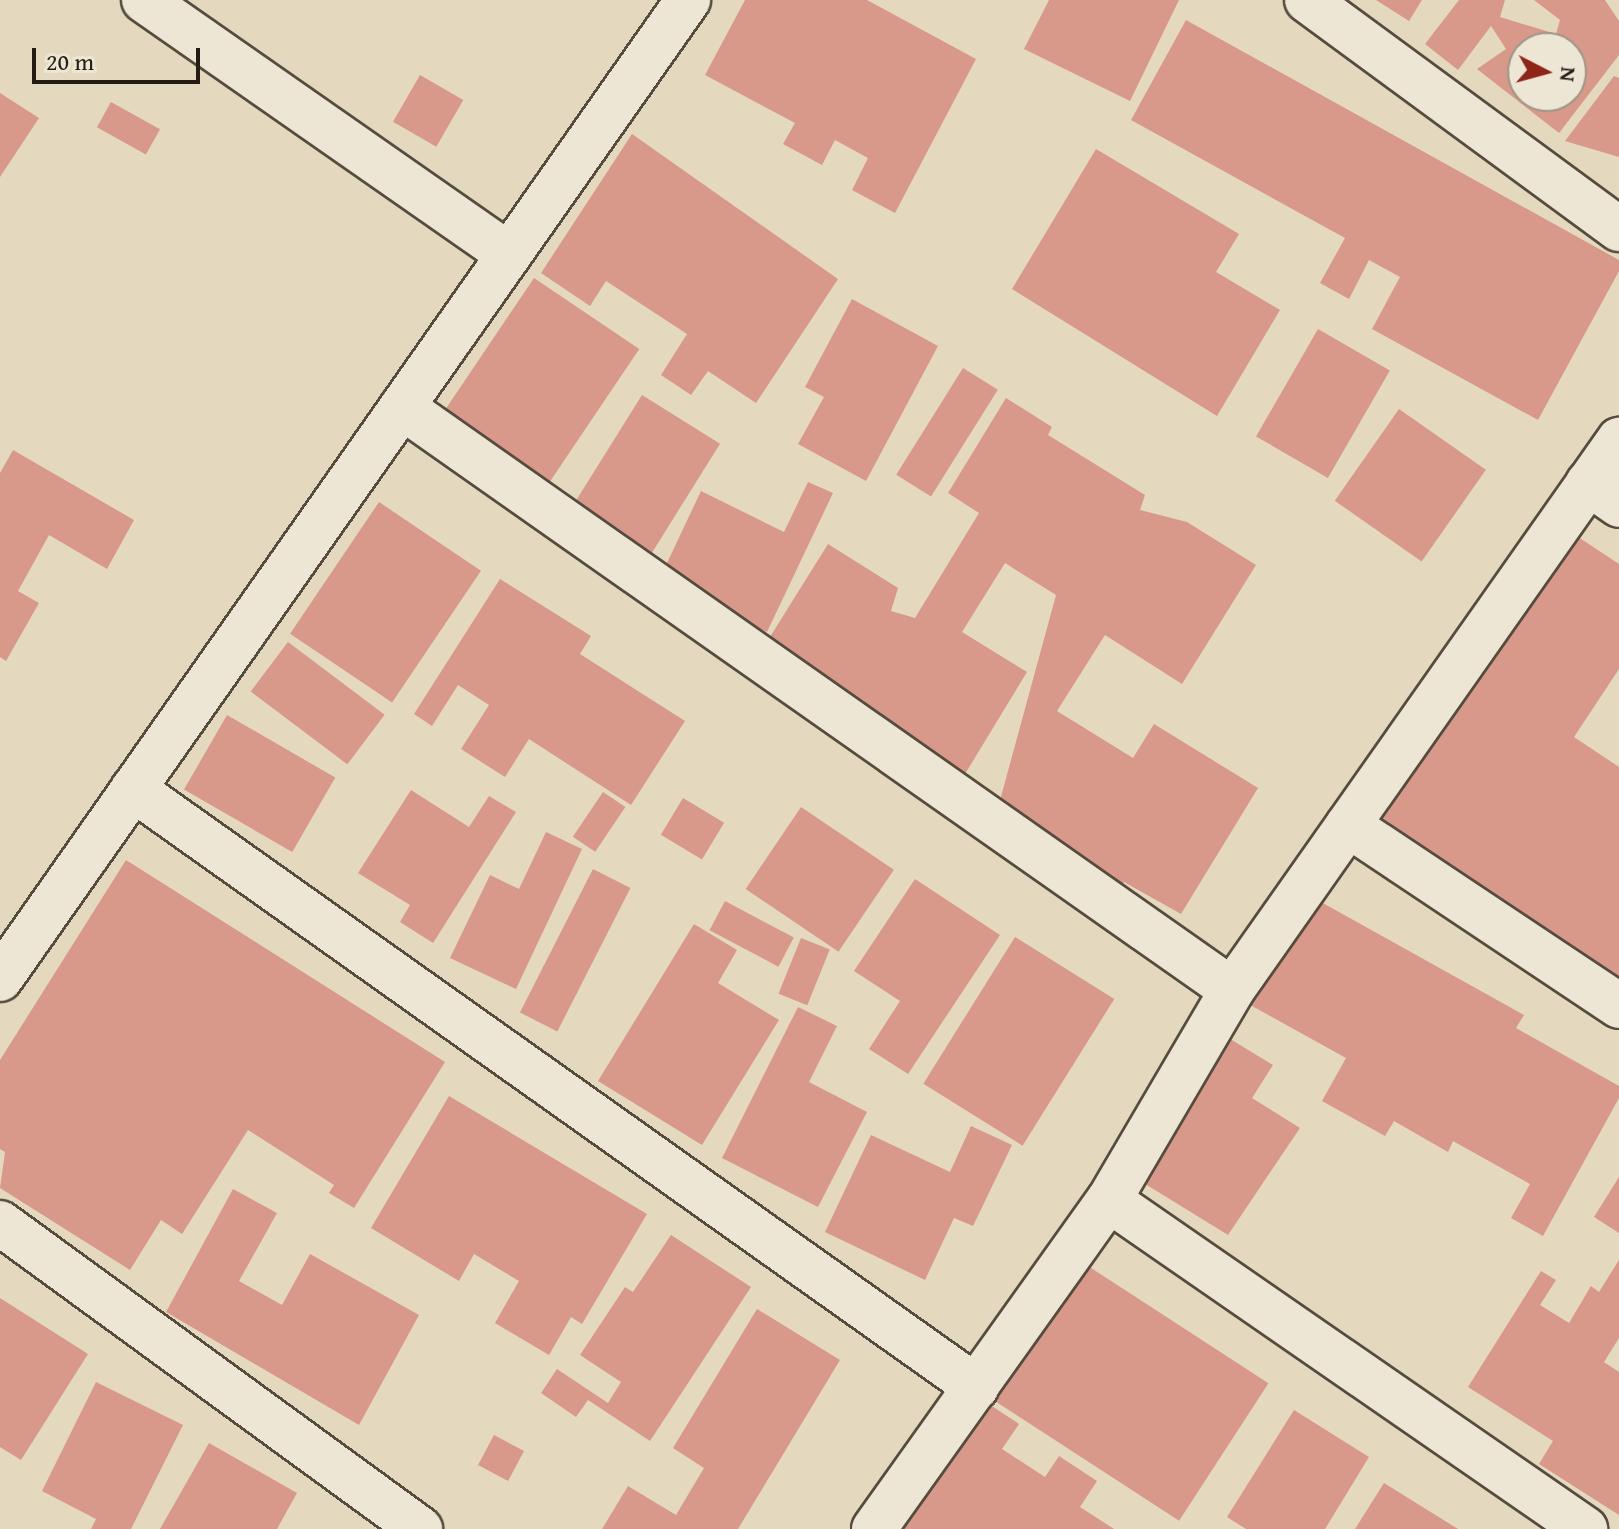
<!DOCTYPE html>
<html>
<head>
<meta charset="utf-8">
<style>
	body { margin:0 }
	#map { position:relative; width:1619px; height:1529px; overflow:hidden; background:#e4d9be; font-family:"Gentium Book Plus",serif }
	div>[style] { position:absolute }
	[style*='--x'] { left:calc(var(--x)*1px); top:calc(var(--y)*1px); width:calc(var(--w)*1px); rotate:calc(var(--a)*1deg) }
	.building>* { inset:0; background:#d8988a; transform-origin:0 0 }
	.roads { filter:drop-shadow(2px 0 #554c3e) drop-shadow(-2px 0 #554c3e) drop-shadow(0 2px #554c3e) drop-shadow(0 -2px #554c3e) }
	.street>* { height:44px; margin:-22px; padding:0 22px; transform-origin:22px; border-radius:22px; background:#ede6d5 }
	span { translate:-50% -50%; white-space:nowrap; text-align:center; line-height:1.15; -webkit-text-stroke:6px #ede6d5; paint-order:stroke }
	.north { position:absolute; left:1507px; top:32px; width:80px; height:80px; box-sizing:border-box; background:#ede6d5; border:2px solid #9d9688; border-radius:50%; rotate:96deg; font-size:22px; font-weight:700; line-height:32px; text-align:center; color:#251d14 }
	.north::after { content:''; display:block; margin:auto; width:28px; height:36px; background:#8f2418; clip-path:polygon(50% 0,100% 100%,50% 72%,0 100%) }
	.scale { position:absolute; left:32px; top:48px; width:168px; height:36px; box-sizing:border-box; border:4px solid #251d14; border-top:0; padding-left:10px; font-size:24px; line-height:28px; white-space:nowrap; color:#251d14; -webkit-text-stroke:6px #ede6d5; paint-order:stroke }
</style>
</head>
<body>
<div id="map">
	<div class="building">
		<i style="clip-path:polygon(745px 0,867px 0,976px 59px,895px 213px,852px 190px,868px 158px,835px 140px,822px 165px,783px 144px,795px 123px,705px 75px)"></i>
		<i style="clip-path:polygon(1049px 0,1179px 0,1130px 101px,1024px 49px)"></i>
		<i style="clip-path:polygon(1376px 0,1422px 0,1409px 21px)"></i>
		<i style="clip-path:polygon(evenodd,1459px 0,1505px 0,1500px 17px,1556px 34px,1560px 20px,1534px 0,1605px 0,1619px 21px,1619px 55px,1559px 133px,1477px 69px,1506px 49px,1491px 26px,1458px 70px,1425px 44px,1459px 0,1523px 48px,1571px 48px,1571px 96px,1523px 96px,1523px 48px)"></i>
		<i style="clip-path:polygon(1186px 20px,1619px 260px,1619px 271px,1538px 420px,1372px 329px,1400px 277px,1369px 260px,1349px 299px,1320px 283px,1345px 238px,1131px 120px)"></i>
		<i style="left:420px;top:75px;width:50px;height:54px;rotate:30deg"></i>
		<i style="clip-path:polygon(1614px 76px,1619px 78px,1619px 157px,1565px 141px)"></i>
		<i style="clip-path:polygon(0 93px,39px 118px,0 177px)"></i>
		<i style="left:111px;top:102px;width:56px;height:29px;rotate:29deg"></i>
		<i style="clip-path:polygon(632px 134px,838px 279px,756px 403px,708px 371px,691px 395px,661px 375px,687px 334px,606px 281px,590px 306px,541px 273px)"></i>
		<i style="clip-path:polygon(1096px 149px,1239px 234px,1216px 272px,1280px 310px,1217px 416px,1012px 289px)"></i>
		<i style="left:534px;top:278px;width:127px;height:167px;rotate:34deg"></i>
		<i style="clip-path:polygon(852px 299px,938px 346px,866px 481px,798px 444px,824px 397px,805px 387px)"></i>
		<i style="left:1318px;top:329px;width:83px;height:124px;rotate:30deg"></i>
		<i style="left:963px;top:368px;width:41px;height:126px;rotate:32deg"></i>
		<i style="left:642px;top:395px;width:92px;height:139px;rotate:32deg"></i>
		<i style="clip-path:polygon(1006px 398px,1052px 427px,1048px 435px,1145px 495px,1140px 510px,1187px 522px,1256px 565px,1182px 684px,1105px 635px,1057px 711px,1133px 758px,1154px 724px,1258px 788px,1181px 914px,1124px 882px,1113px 900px,993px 826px,1056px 595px,1005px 563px,962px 632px,1027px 672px,962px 779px,760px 653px,828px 544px,898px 588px,891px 611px,915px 618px,979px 513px,948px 493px)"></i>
		<i style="left:1399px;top:409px;width:106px;height:112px;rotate:35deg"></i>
		<i style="clip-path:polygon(13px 450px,134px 520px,107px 569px,49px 535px,18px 591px,39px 603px,6px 661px,0 657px,0 473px)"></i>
		<i style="clip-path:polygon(808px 482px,833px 493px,767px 632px,659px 580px,701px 491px,784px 532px)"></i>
		<i style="left:379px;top:502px;width:123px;height:159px;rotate:34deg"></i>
		<i style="clip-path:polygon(1554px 521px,1619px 564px,1619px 669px,1574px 737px,1619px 767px,1619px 984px,1362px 812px)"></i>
		<i style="clip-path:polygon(500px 579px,591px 636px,580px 654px,685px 721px,631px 805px,529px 739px,505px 777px,461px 749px,489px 705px,458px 685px,432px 726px,414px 714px)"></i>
		<i style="left:288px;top:642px;width:121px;height:62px;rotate:37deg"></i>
		<i style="left:227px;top:715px;width:125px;height:86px;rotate:30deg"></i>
		<i style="clip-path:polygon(411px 790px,469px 827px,489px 796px,516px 812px,433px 943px,400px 922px,410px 905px,358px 873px)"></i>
		<i style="left:603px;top:792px;width:27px;height:54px;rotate:34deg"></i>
		<i style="left:683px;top:798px;width:48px;height:43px;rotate:31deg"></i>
		<i style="left:801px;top:807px;width:112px;height:99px;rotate:34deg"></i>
		<i style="clip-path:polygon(546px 832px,582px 849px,516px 989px,450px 958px,490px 875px,519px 889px)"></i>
		<i style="clip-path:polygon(126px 860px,445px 1062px,354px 1208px,329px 1193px,334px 1185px,248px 1130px,182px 1234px,161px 1220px,130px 1270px,0 1188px,5px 1152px,0 1149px,0 1060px)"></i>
		<i style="left:593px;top:869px;width:42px;height:161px;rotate:27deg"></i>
		<i style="clip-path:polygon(915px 879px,1000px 935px,908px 1074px,869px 1049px,900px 1001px,854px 971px)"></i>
		<i style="clip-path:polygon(1303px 892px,1524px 1015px,1516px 1028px,1619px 1086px,1619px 1098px,1543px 1236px,1511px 1218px,1530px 1184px,1453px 1141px,1448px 1152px,1394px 1121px,1385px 1136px,1322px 1101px,1346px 1058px,1243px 1001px)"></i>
		<i style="left:725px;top:901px;width:78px;height:33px;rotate:28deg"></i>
		<i style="clip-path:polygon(694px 924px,737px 950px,718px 983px,779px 1020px,702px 1145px,598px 1081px)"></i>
		<i style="left:1015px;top:937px;width:117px;height:173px;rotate:32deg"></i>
		<i style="left:801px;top:938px;width:31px;height:60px;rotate:22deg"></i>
		<i style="clip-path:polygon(798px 1007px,837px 1026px,809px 1082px,867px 1112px,818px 1207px,722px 1158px)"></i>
		<i style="clip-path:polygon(1204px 1023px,1273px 1065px,1252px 1098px,1300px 1128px,1228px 1235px,1116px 1166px)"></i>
		<i style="clip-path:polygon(449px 1096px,647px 1214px,582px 1324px,571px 1317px,549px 1355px,495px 1323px,519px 1281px,474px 1254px,459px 1281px,371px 1228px)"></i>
		<i style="clip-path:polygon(971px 1126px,1012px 1145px,973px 1226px,954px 1218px,925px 1280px,825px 1232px,871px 1135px,950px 1172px)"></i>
		<i style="clip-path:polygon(1619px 1177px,1619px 1233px,1594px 1217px)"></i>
		<i style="clip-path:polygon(233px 1189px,277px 1213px,239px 1281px,282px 1305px,310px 1254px,419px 1315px,359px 1425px,166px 1312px)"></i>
		<i style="clip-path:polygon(671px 1235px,751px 1287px,650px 1441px,588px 1400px,576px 1417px,541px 1393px,557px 1369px,608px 1403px,621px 1382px,580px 1355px,625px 1287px,633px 1292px)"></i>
		<i style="left:1068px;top:1253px;width:239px;height:164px;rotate:33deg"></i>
		<i style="clip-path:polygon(1619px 1260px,1619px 1338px,1604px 1362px,1619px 1372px,1619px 1515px,1539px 1464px,1553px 1441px,1468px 1387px,1541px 1271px,1556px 1280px,1540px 1305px,1569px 1323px,1591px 1286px,1599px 1292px)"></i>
		<i style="clip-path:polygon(0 1298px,88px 1354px,21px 1460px,0 1447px)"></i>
		<i style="clip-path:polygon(757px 1309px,840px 1360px,738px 1529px,602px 1529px,628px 1486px,676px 1515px,704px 1468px,673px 1448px)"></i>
		<i style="clip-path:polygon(96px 1382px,183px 1425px,131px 1529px,91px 1529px,96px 1519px,42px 1491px)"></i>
		<i style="clip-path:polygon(966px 1389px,1019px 1424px,1002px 1449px,1045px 1477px,1059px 1456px,1097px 1481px,1080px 1507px,1114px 1529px,882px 1529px)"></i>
		<i style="clip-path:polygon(1294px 1410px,1369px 1457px,1325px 1529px,1246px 1529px,1227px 1517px)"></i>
		<i style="left:494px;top:1435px;width:34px;height:34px;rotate:28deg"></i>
		<i style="clip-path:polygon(209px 1443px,297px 1493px,277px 1529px,160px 1529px)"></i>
		<i style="clip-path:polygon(1384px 1483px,1458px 1529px,1355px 1529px)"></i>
	</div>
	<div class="roads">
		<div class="street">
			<i style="--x:144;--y:0;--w:445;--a:34.9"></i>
			<i style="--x:1307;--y:0;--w:387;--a:36.3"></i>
			<i style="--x:402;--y:407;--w:1014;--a:35.08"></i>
			<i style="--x:1232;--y:990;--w:673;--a:-54.87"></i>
			<i style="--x:1588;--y:483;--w:38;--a:35"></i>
			<i style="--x:133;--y:789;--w:1034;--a:35.35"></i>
			<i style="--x:1348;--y:825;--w:326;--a:33.7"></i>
			<i style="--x:0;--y:979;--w:1197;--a:-54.9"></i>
			<i style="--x:1109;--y:1200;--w:243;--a:-59.6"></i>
			<i style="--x:0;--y:1223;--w:520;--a:36.08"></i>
			<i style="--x:874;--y:1529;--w:404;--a:-54.5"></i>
			<i style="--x:1109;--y:1200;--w:579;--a:34.65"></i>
		</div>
	</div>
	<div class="north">N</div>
	<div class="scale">20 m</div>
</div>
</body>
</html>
